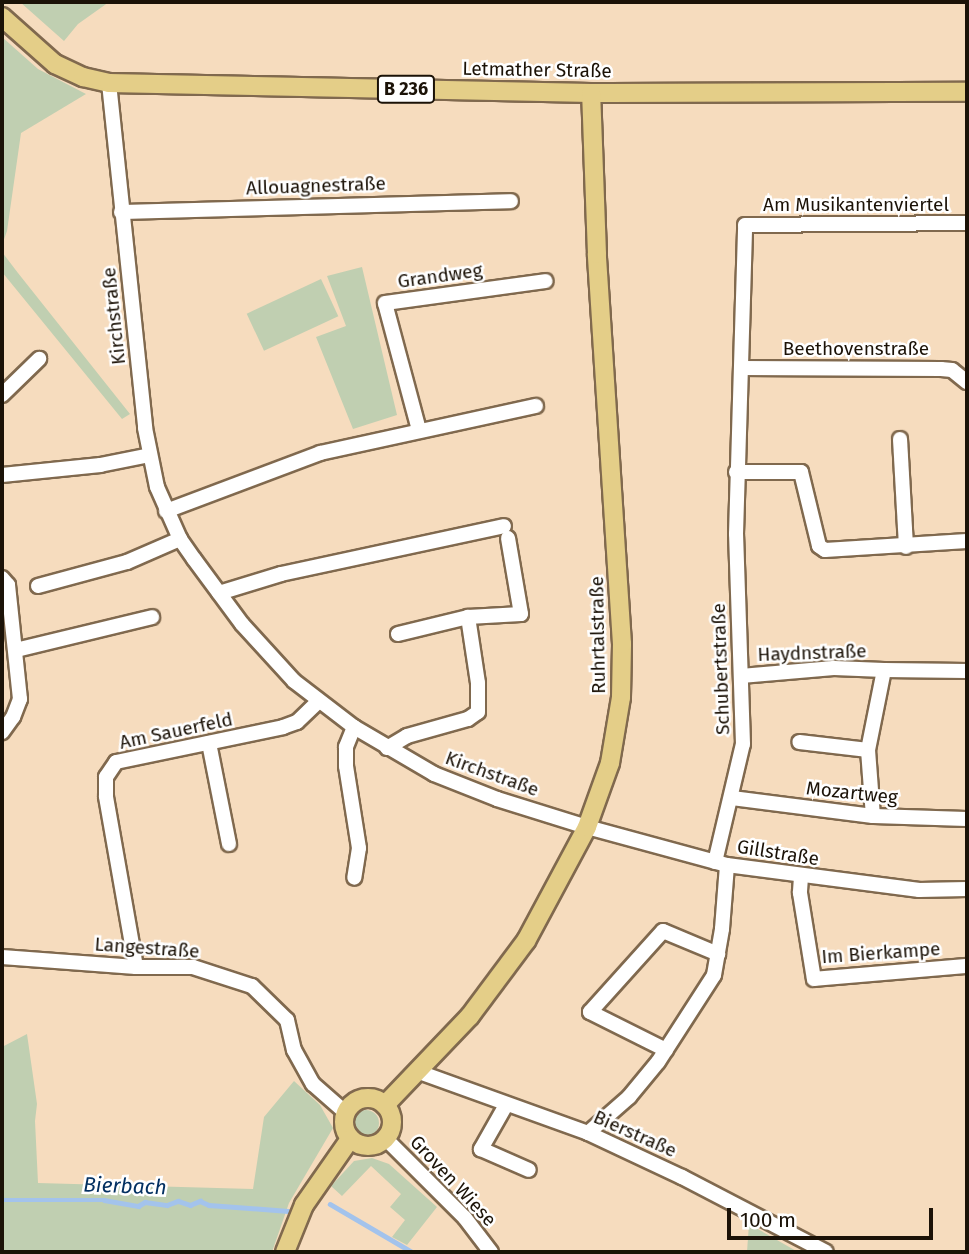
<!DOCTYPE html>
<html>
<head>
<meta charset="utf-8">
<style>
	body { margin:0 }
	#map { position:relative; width:969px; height:1254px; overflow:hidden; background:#f6dcbe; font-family:"Fira Sans",sans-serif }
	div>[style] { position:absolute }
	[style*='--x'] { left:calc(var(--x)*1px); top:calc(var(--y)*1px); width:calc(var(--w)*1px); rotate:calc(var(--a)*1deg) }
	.green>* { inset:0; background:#c0cfb1; transform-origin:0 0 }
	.round { border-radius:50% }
	.stream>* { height:4.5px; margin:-2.25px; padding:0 2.25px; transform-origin:2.25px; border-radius:2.25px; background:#a3c3ec }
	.roads { filter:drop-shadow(2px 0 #80694e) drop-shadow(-2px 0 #80694e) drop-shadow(0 2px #80694e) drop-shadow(0 -2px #80694e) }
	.minor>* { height:14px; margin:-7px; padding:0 7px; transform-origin:7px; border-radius:7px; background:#fff }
	.major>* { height:18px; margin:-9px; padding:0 9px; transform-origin:9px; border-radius:9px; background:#e4ce88 }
	.major>.ring { margin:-9px; padding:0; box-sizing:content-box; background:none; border:18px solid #e4ce88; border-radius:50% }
	span { translate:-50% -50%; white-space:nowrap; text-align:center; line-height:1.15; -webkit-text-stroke:5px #fff; paint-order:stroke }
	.shield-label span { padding:2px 5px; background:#fff; border:2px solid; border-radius:5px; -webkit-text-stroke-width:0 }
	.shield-label { font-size:18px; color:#1b1207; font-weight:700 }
	.street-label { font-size:19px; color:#1b1207 }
	.water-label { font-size:21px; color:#033061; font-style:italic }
	.frame { position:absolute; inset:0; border:4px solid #1b1207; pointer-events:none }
	.scale { position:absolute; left:727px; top:1208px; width:206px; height:32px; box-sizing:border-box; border:4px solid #1b1207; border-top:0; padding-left:9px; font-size:21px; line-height:24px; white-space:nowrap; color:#1b1207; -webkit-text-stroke:5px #fff; paint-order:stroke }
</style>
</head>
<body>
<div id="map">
	<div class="green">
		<i style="clip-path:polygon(20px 2px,109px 2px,78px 24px,64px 41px)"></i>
		<i style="clip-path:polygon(2px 37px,38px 69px,86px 94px,21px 133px,7px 231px,2px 245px)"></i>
		<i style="clip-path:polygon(2px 252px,18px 273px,130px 414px,122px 419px,2px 272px)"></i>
		<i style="clip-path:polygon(362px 267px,397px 415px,353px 429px,316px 337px,346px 326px,327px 276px)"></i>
		<i style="left:321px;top:279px;width:41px;height:82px;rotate:65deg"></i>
		<i style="clip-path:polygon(27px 1034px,37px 1104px,35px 1121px,38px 1183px,253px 1189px,264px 1117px,294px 1081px,320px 1105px,333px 1128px,289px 1203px,272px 1252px,2px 1252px,2px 1047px)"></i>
		<i class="round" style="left:353px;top:1110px;width:26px;height:26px"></i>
		<i style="clip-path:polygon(372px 1158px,389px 1164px,437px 1207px,407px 1245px,392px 1237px,405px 1220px,390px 1207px,401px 1194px,371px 1166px,342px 1196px,331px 1186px,354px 1161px)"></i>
		<i style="clip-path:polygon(749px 1224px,798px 1252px,747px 1252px)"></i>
	</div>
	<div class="stream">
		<i style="--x:2;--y:1200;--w:102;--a:0"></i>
		<i style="--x:104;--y:1200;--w:35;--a:10"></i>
		<i style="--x:138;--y:1206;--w:8;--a:-30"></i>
		<i style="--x:145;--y:1202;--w:22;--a:8"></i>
		<i style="--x:167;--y:1205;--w:12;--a:-20"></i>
		<i style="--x:178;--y:1201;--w:13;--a:18"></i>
		<i style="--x:190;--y:1205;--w:11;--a:-22"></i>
		<i style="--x:200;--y:1201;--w:10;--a:24"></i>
		<i style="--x:209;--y:1205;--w:79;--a:4.3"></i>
		<i style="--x:330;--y:1204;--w:95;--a:30.3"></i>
	</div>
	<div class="roads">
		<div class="minor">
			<i style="--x:109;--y:83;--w:347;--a:84"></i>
			<i style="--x:145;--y:428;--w:60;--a:78.5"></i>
			<i style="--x:157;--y:487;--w:57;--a:66.1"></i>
			<i style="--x:180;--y:539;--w:24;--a:55"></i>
			<i style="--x:194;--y:559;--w:81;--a:53.6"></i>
			<i style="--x:242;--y:624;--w:77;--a:47.6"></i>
			<i style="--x:294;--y:681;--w:76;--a:37.5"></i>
			<i style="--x:354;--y:727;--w:93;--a:30.4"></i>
			<i style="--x:434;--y:774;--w:68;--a:21.6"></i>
			<i style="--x:497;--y:799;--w:94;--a:17.3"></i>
			<i style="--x:587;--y:827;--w:145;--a:15.2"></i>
			<i style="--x:727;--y:865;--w:194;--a:7.4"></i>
			<i style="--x:919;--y:890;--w:48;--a:-1.2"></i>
			<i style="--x:121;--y:212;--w:390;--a:-1.6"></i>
			<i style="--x:741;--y:368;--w:200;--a:0.3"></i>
			<i style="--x:941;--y:369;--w:11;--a:5"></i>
			<i style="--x:952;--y:370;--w:19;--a:39"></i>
			<i style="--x:2;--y:395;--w:52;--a:-44.2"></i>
			<i style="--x:419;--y:430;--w:131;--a:-105"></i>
			<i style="--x:385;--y:303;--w:162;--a:-7.8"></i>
			<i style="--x:900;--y:439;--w:108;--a:86.8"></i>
			<i style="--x:736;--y:472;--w:65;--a:0"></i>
			<i style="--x:801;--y:472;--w:76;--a:76.3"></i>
			<i style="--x:819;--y:546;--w:7;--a:34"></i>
			<i style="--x:825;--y:550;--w:142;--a:-3.6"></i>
			<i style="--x:2;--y:475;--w:99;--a:-5.8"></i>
			<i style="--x:100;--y:465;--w:51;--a:-11.3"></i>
			<i style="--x:166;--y:511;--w:165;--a:-20.6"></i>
			<i style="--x:320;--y:453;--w:221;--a:-12.3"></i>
			<i style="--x:2;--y:578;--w:9;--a:49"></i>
			<i style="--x:8;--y:585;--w:115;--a:84"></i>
			<i style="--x:20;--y:699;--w:19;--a:111"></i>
			<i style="--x:13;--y:717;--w:19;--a:126"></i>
			<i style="--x:38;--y:586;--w:92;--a:-15.1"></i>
			<i style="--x:127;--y:562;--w:58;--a:-23.5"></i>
			<i style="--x:219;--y:593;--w:65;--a:-17"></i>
			<i style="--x:281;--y:574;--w:228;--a:-12.1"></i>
			<i style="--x:398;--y:634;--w:72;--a:-13.7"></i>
			<i style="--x:16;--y:650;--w:140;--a:-13.6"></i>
			<i style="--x:884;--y:670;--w:83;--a:0.7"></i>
			<i style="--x:741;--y:676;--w:93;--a:-4.9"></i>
			<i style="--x:834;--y:668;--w:50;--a:2.3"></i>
			<i style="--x:884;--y:670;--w:82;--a:101.3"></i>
			<i style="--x:868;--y:750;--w:69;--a:-173.4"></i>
			<i style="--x:354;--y:727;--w:22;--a:112"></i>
			<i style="--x:346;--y:747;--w:19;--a:90"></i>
			<i style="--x:346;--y:766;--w:83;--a:81"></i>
			<i style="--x:359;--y:848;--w:30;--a:99"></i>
			<i style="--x:209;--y:743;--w:103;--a:78.8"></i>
			<i style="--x:387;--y:748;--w:23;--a:-31"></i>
			<i style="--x:407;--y:736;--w:63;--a:-15.6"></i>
			<i style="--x:468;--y:719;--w:12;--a:-35"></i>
			<i style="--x:478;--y:712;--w:29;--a:-90"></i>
			<i style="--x:478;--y:683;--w:67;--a:-98.6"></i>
			<i style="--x:468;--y:617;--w:53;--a:-3.2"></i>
			<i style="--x:521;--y:614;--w:77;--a:-99.7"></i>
			<i style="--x:868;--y:750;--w:66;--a:85.7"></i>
			<i style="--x:732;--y:798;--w:142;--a:7.3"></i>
			<i style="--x:873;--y:816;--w:94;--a:1.8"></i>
			<i style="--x:715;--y:862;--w:121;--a:-76.7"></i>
			<i style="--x:743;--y:744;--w:210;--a:-91.9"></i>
			<i style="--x:736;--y:534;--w:309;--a:-88.3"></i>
			<i style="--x:745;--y:225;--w:222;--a:-0.5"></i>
			<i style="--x:801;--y:877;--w:16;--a:94"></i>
			<i style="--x:800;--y:893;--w:87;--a:80.8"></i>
			<i style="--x:814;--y:979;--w:154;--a:-4.9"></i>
			<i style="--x:2;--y:957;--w:134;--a:4.3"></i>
			<i style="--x:136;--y:967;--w:57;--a:0"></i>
			<i style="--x:193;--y:967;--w:62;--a:17.9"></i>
			<i style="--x:252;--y:986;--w:49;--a:44.2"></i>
			<i style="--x:287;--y:1020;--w:31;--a:77"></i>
			<i style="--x:294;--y:1050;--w:39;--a:61"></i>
			<i style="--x:313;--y:1084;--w:44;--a:41.3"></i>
			<i style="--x:136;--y:967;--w:174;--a:-100"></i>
			<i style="--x:106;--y:796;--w:19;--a:-90"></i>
			<i style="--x:106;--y:777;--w:18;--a:-56"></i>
			<i style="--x:116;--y:762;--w:171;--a:-11.8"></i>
			<i style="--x:283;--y:727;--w:15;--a:-20"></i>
			<i style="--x:297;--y:722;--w:29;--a:-44"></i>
			<i style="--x:666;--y:1050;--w:85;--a:-153.4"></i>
			<i style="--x:590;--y:1012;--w:109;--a:-48"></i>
			<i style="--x:663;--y:931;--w:60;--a:22.7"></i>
			<i style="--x:419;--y:1072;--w:180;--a:19.8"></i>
			<i style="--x:588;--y:1133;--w:104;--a:25.1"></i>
			<i style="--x:682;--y:1177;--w:162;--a:27.5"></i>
			<i style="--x:506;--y:1105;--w:51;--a:119.6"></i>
			<i style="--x:481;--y:1149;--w:52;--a:23.6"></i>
			<i style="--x:588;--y:1133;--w:55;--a:-41.3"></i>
			<i style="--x:629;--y:1097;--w:45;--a:-50.4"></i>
			<i style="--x:658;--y:1062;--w:103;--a:-57.2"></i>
			<i style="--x:714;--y:975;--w:47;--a:-80.1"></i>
			<i style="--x:722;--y:929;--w:64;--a:-85.5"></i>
			<i style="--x:385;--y:1138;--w:113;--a:45"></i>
			<i style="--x:465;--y:1218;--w:43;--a:52.6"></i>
		</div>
		<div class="major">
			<i style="--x:2;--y:17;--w:71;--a:41.6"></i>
			<i style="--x:55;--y:64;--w:31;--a:25"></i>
			<i style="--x:83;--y:77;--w:27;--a:13"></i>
			<i style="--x:109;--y:83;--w:482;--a:1.2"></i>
			<i style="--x:591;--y:93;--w:376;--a:-0.2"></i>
			<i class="ring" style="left:344px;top:1098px;width:30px;height:30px"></i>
			<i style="--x:385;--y:1105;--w:123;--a:-46.3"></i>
			<i style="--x:470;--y:1016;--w:94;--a:-53.3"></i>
			<i style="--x:526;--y:941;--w:129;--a:-61.8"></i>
			<i style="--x:587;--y:827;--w:68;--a:-70.2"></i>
			<i style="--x:610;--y:763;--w:67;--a:-80.5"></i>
			<i style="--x:621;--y:697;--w:53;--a:-88.9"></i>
			<i style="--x:622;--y:644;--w:391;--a:-93.7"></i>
			<i style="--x:597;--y:254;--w:161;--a:-92.1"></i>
			<i style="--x:285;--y:1252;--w:51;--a:-68"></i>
			<i style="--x:304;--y:1205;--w:80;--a:-55.1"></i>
		</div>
	</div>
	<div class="shield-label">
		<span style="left:406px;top:89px">B 236</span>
	</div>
	<div class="street-label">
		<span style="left:537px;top:70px;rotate:1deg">Letmather Straße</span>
		<span style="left:316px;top:186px;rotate:-2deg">Allouagnestraße</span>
		<span style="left:856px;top:205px">Am Musikantenviertel</span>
		<span style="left:440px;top:276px;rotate:-8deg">Grandweg</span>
		<span style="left:114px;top:316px;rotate:-96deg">Kirchstraße</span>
		<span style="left:856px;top:349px">Beethovenstraße</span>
		<span style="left:598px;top:635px;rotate:-91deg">Ruhrtalstraße</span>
		<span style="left:812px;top:653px;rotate:-2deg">Haydnstraße</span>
		<span style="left:721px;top:669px;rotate:-92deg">Schubertstraße</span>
		<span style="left:176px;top:731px;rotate:-12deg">Am Sauerfeld</span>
		<span style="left:492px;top:774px;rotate:20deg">Kirchstraße</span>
		<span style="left:852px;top:793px;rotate:6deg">Mozartweg</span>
		<span style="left:778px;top:853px;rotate:9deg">Gillstraße</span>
		<span style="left:147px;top:948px;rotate:4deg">Langestraße</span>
		<span style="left:881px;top:953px;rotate:-4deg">Im Bierkampe</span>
		<span style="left:635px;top:1134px;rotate:24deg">Bierstraße</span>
		<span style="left:453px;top:1181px;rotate:47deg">Groven Wiese</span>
	</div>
	<div class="water-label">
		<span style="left:125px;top:1186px;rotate:2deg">Bierbach</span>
	</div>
	<div class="frame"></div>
	<div class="scale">100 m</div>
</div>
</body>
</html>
